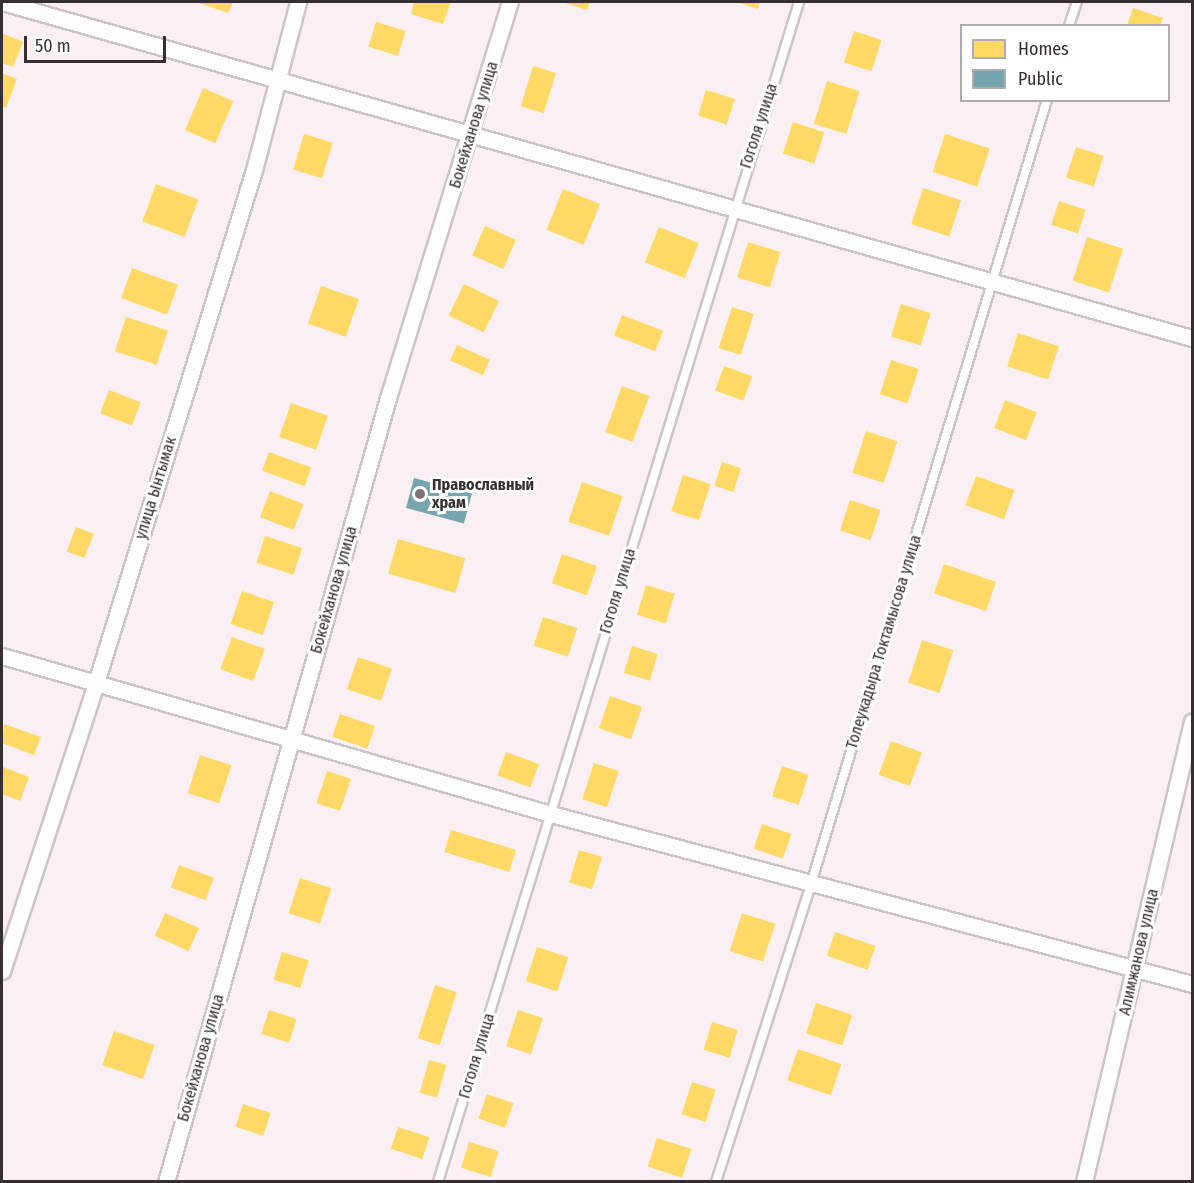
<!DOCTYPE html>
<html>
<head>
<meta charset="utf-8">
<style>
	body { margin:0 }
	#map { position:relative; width:1194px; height:1183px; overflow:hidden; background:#faf0f4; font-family:"Fira Sans Condensed",sans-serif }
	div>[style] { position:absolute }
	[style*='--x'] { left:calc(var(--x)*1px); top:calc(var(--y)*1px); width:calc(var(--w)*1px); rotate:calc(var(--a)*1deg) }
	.homes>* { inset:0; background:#ffd966; transform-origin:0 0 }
	.public>* { inset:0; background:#76a5af; transform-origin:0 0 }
	.roads { filter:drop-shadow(2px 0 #ccc4c7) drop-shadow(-2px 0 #ccc4c7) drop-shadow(0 2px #ccc4c7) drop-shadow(0 -2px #ccc4c7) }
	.lane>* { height:8px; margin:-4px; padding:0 4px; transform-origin:4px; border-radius:4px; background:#fefdfd }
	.street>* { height:15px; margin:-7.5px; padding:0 7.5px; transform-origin:7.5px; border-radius:7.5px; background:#fefdfd }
	.dots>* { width:16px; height:16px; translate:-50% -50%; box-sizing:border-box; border:3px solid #fff; border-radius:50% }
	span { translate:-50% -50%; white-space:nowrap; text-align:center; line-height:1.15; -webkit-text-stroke:6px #fff; paint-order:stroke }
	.street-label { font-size:16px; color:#362f32 }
	.poi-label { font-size:16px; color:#362f32; font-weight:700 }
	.left { translate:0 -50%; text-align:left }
	.frame { position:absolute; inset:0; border:3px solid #362f32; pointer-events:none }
	.legend { position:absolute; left:960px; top:24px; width:210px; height:78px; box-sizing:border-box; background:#fff; border:2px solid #afacad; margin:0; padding:8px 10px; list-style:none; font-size:18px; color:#362f32 }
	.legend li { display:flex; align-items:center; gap:12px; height:30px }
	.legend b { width:30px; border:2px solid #afacad }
	.scale { position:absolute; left:24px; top:36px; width:142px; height:27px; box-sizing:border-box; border:3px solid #362f32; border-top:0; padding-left:8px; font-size:18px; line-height:21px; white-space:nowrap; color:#362f32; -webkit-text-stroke:4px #fff; paint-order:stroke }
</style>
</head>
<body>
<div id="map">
	<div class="homes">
		<i style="clip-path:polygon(196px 2px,233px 2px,228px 13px)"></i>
		<i style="clip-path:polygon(414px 2px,451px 2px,443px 24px,411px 14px)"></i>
		<i style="clip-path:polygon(562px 2px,590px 2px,587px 10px)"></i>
		<i style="clip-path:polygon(736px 2px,760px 2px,758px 9px)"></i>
		<i style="clip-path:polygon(1133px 8px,1163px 18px,1160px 26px,1127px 26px)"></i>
		<i style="left:376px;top:22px;width:31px;height:26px;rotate:17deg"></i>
		<i style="left:854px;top:31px;width:29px;height:33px;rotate:18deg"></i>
		<i style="clip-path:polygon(2px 33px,23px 42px,13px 67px,2px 63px)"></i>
		<i style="left:533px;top:66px;width:24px;height:42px;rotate:17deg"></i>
		<i style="clip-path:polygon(2px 73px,17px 79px,6px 108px,2px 106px)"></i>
		<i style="left:827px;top:81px;width:34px;height:45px;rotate:17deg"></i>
		<i style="left:203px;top:88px;width:33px;height:46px;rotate:23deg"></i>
		<i style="left:706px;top:90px;width:30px;height:27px;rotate:17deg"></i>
		<i style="left:793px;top:122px;width:33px;height:33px;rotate:18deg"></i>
		<i style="left:304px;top:134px;width:30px;height:37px;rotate:17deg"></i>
		<i style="left:945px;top:134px;width:47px;height:40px;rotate:18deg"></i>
		<i style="left:1076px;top:147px;width:29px;height:32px;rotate:18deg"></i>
		<i style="left:156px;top:184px;width:45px;height:40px;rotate:20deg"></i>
		<i style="left:923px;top:188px;width:40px;height:38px;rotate:18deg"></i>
		<i style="left:563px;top:189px;width:40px;height:44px;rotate:22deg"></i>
		<i style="left:1059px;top:201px;width:28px;height:25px;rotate:18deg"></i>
		<i style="left:485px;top:226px;width:34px;height:32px;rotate:24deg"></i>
		<i style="left:659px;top:227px;width:43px;height:38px;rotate:22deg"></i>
		<i style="left:1087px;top:237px;width:38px;height:46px;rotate:18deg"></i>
		<i style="left:748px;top:242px;width:34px;height:37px;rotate:17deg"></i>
		<i style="left:132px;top:268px;width:49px;height:32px;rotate:20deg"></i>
		<i style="left:464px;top:284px;width:39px;height:35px;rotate:26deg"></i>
		<i style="left:321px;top:286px;width:40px;height:40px;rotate:19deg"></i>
		<i style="left:901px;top:304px;width:31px;height:34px;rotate:17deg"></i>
		<i style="left:732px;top:307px;width:23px;height:43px;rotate:18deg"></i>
		<i style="left:622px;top:315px;width:44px;height:22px;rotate:21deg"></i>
		<i style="left:126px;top:317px;width:44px;height:36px;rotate:18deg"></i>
		<i style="left:1018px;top:333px;width:43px;height:35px;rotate:18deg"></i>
		<i style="left:457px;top:345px;width:36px;height:17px;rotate:24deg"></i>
		<i style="left:891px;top:360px;width:29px;height:36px;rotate:18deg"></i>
		<i style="left:724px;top:366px;width:30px;height:26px;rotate:20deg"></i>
		<i style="left:622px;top:386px;width:29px;height:49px;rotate:20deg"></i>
		<i style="left:109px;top:390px;width:34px;height:25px;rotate:21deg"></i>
		<i style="left:1005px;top:400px;width:34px;height:30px;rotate:21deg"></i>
		<i style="left:291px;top:403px;width:39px;height:36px;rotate:19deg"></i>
		<i style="left:866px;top:431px;width:33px;height:44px;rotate:18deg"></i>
		<i style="left:269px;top:452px;width:45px;height:20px;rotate:20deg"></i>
		<i style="left:722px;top:462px;width:20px;height:25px;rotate:18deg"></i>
		<i style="left:683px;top:475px;width:29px;height:38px;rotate:18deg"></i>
		<i style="left:976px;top:476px;width:41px;height:31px;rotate:20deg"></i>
		<i style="left:582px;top:482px;width:43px;height:42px;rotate:19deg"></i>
		<i style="left:270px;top:491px;width:36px;height:28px;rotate:21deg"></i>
		<i style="left:850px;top:500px;width:32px;height:32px;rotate:18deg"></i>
		<i style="left:76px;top:527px;width:19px;height:26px;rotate:21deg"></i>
		<i style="left:265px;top:536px;width:39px;height:28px;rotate:18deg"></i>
		<i style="left:398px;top:539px;width:70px;height:36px;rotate:16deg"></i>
		<i style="left:562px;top:554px;width:37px;height:31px;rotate:19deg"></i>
		<i style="left:944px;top:564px;width:55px;height:31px;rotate:19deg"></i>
		<i style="left:646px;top:585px;width:30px;height:31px;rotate:17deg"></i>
		<i style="left:242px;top:591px;width:34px;height:35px;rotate:19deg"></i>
		<i style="left:543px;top:617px;width:36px;height:30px;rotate:18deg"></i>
		<i style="left:232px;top:637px;width:35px;height:34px;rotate:20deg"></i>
		<i style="left:922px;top:640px;width:33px;height:45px;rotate:18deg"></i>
		<i style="left:632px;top:646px;width:27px;height:28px;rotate:17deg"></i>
		<i style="left:358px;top:657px;width:36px;height:34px;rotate:19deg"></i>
		<i style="left:610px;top:696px;width:34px;height:34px;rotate:19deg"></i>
		<i style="left:340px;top:714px;width:37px;height:24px;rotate:19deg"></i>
		<i style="clip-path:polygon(4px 724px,41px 737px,34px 755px,2px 743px)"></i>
		<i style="left:891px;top:741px;width:33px;height:36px;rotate:20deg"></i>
		<i style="left:506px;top:752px;width:35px;height:25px;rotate:20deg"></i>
		<i style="left:200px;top:755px;width:33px;height:40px;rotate:18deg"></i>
		<i style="left:594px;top:763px;width:26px;height:38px;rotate:18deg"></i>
		<i style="left:782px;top:766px;width:28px;height:32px;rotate:18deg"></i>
		<i style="clip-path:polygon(3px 767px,29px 777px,20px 801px,2px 794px)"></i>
		<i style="left:327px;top:771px;width:25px;height:34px;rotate:18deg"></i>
		<i style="left:762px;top:824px;width:31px;height:26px;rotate:19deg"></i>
		<i style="left:451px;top:830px;width:68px;height:23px;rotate:17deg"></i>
		<i style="left:579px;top:850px;width:24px;height:34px;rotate:17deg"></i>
		<i style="left:179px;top:865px;width:37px;height:24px;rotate:20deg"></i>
		<i style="left:300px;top:878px;width:33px;height:37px;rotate:18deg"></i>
		<i style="left:165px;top:913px;width:37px;height:25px;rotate:24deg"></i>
		<i style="left:742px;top:913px;width:35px;height:40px;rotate:18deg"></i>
		<i style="left:835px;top:932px;width:43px;height:25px;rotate:19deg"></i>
		<i style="left:537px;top:947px;width:33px;height:36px;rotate:18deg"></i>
		<i style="left:282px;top:952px;width:28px;height:29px;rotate:17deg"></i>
		<i style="left:435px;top:985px;width:23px;height:56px;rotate:18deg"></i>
		<i style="left:816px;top:1003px;width:38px;height:32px;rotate:18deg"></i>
		<i style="left:269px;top:1010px;width:29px;height:25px;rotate:18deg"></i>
		<i style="left:518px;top:1010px;width:26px;height:38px;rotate:18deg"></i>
		<i style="left:712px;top:1022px;width:27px;height:29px;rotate:17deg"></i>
		<i style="left:114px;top:1031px;width:43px;height:36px;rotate:19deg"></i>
		<i style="left:798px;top:1049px;width:46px;height:33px;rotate:19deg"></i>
		<i style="left:429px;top:1060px;width:18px;height:34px;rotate:16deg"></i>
		<i style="left:692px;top:1082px;width:25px;height:34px;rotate:18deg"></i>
		<i style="left:487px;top:1094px;width:28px;height:26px;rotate:19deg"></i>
		<i style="left:243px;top:1104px;width:29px;height:24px;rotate:18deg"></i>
		<i style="left:398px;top:1127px;width:33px;height:23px;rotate:18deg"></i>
		<i style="left:657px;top:1138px;width:36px;height:30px;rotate:18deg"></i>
		<i style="left:469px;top:1142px;width:31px;height:27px;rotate:17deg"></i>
	</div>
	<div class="public">
		<i style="left:414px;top:478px;width:60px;height:31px;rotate:15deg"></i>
	</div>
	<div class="roads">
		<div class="lane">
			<i style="--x:1069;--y:26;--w:25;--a:-72"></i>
			<i style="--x:438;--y:1182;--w:1234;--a:-72.99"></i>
			<i style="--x:716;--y:1182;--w:313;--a:-72.3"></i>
			<i style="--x:811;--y:884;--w:819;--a:-73.25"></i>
		</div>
		<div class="street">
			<i style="--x:2;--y:2;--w:1237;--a:15.77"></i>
			<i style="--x:2;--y:656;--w:571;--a:16.06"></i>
			<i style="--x:551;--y:814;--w:663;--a:14.85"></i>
			<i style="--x:2;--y:971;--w:303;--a:-71.9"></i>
			<i style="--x:96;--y:683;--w:537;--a:-72.88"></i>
			<i style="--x:254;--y:170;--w:174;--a:-75.3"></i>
			<i style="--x:166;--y:1182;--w:815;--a:-74.19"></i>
			<i style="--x:388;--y:398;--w:414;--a:-72.9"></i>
			<i style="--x:1084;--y:1182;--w:473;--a:-76.8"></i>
		</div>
	</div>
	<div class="dots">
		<i style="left:420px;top:494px;background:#7b7376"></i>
	</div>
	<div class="street-label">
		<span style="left:474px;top:125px;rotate:-73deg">Бокейханова улица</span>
		<span style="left:759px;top:126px;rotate:-72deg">Гоголя улица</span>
		<span style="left:156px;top:488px;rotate:-73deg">улица Ынтымак</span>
		<span style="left:334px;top:590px;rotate:-74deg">Бокейханова улица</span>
		<span style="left:618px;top:591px;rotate:-73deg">Гоголя улица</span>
		<span style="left:884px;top:642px;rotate:-73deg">Толеукадыра Токтамысова улица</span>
		<span style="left:1139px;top:952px;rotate:-77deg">Алимжанова улица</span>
		<span style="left:477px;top:1056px;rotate:-73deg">Гоголя улица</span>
		<span style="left:201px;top:1058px;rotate:-74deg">Бокейханова улица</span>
	</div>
	<div class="poi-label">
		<span class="left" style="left:432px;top:494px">Православный<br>храм</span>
	</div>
	<div class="frame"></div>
	<ul class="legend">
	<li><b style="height:16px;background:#ffd966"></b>Homes</li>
	<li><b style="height:16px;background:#76a5af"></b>Public</li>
	</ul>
	<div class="scale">50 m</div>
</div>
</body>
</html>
